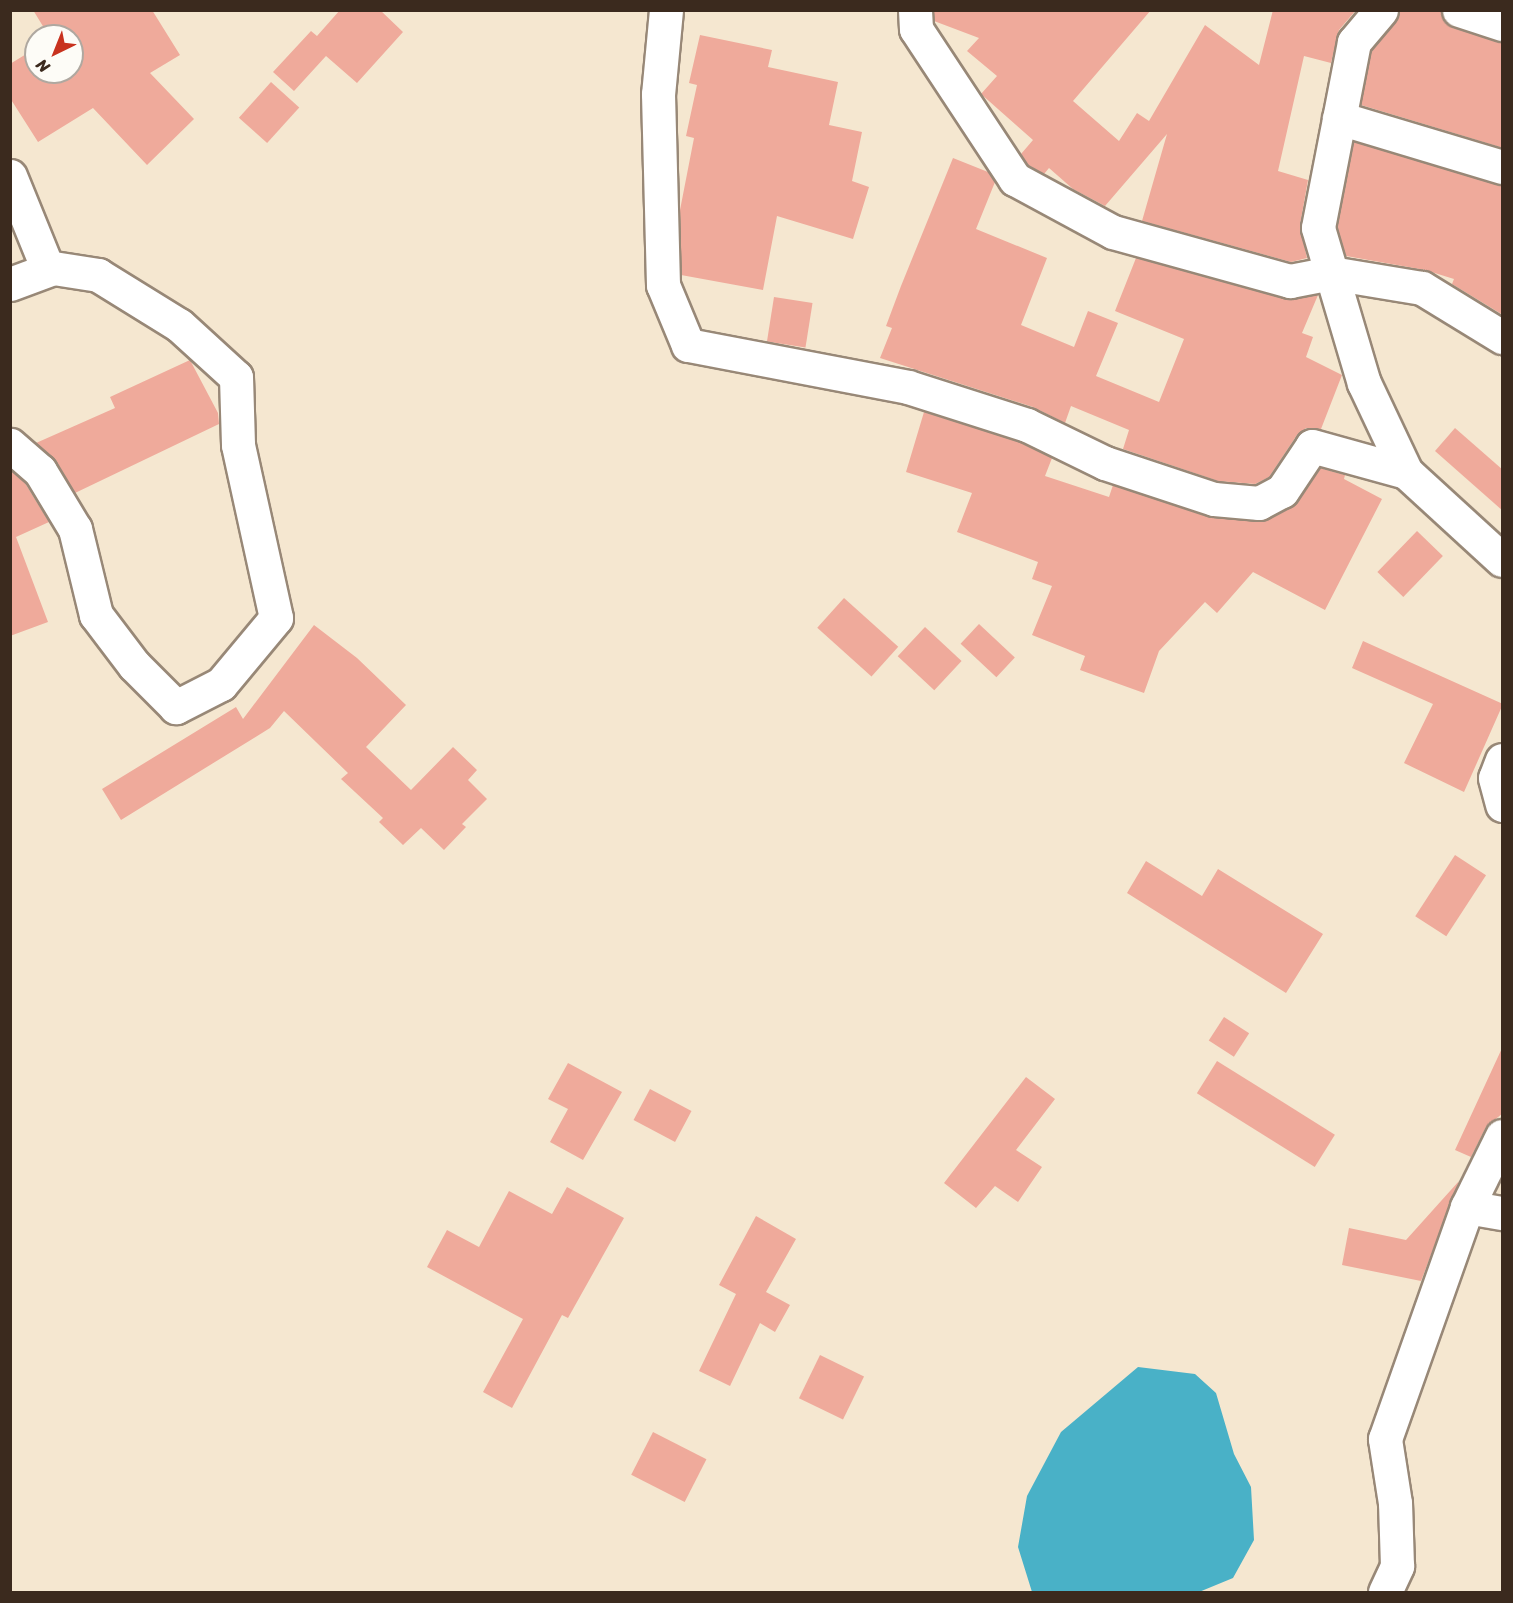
<!DOCTYPE html>
<html>
<head>
<meta charset="utf-8">
<style>
	body { margin:0 }
	#map { position:relative; width:1513px; height:1603px; overflow:hidden; background:#f5e7d0; font-family:Sriracha,sans-serif }
	div>[style] { position:absolute }
	[style*='--x'] { left:calc(var(--x)*1px); top:calc(var(--y)*1px); width:calc(var(--w)*1px); rotate:calc(var(--a)*1deg) }
	.water>* { inset:0; background:#49b1c7 }
	.building>* { inset:0; background:#efaa9b; transform-origin:0 0 }
	.roads { filter:drop-shadow(2px 0 #988877) drop-shadow(-2px 0 #988877) drop-shadow(0 2px #988877) drop-shadow(0 -2px #988877) }
	.street>* { height:33px; margin:-16.5px; padding:0 16.5px; transform-origin:16.5px; border-radius:16.5px; background:#fff }
	span { translate:-50% -50%; white-space:nowrap; text-align:center; line-height:1.15; -webkit-text-stroke:4.5px #fdfcf7; paint-order:stroke }
	.frame { position:absolute; inset:0; border:12px solid #3b2a1e; pointer-events:none }
	.north { position:absolute; left:24px; top:24px; width:60px; height:60px; box-sizing:border-box; background:#fdfcf7; border:2px solid #afa8a0; border-radius:50%; rotate:223deg; font-size:16px; font-weight:700; line-height:24px; text-align:center; color:#3b2a1e }
	.north::after { content:''; display:block; margin:auto; width:21px; height:27px; background:#c8321e; clip-path:polygon(50% 0,100% 100%,50% 72%,0 100%) }
</style>
</head>
<body>
<div id="map">
	<div class="water">
		<i style="clip-path:polygon(1138px 1367px,1195px 1374px,1216px 1393px,1234px 1454px,1251px 1487px,1254px 1540px,1233px 1578px,1199px 1592px,1032px 1592px,1018px 1547px,1027px 1496px,1061px 1432px)"></i>
	</div>
	<div class="building">
		<i style="clip-path:polygon(33px 10px,152px 10px,180px 55px,150px 73px,194px 119px,147px 165px,93px 108px,38px 142px,10px 98px,10px 64px,36px 48px,36px 72px,72px 72px,72px 36px,49px 36px)"></i>
		<i style="clip-path:polygon(340px 10px,380px 10px,403px 32px,357px 83px,326px 56px,294px 91px,273px 72px,311px 31px,317px 36px)"></i>
		<i style="clip-path:polygon(934px 10px,1151px 10px,1073px 101px,1119px 141px,1137px 113px,1149px 121px,1205px 25px,1259px 65px,1273px 10px,1356px 10px,1339px 30px,1331px 63px,1304px 56px,1278px 171px,1308px 180px,1300px 225px,1307px 258px,1291px 262px,1142px 221px,1167px 134px,1105px 206px,1073px 189px,1049px 168px,1044px 174px,1028px 165px,1021px 154px,1033px 140px,981px 94px,997px 76px,967px 51px,979px 38px,934px 21px)"></i>
		<i style="clip-path:polygon(1399px 10px,1441px 10px,1445px 22px,1453px 28px,1503px 42px,1503px 148px,1361px 105px,1371px 50px,1395px 22px)"></i>
		<i style="clip-path:polygon(700px 35px,772px 50px,768px 67px,838px 82px,829px 125px,862px 132px,852px 181px,869px 187px,853px 239px,777px 216px,763px 290px,681px 275px,680px 210px,694px 138px,686px 136px,697px 85px,689px 83px)"></i>
		<i style="left:271px;top:82px;width:38px;height:48px;rotate:42deg"></i>
		<i style="clip-path:polygon(1354px 142px,1503px 185px,1503px 315px,1452px 284px,1454px 279px,1425px 270px,1346px 256px,1337px 227px)"></i>
		<i style="clip-path:polygon(953px 158px,988px 172px,995px 182px,976px 229px,1047px 258px,1021px 325px,1074px 347px,1088px 311px,1118px 323px,1096px 376px,1159px 402px,1184px 339px,1115px 311px,1136px 258px,1285px 299px,1318px 295px,1302px 333px,1313px 337px,1306px 357px,1342px 375px,1321px 429px,1306px 428px,1297px 435px,1269px 477px,1255px 484px,1218px 481px,1123px 449px,1129px 430px,1071px 406px,1065px 423px,1033px 407px,880px 358px,892px 328px,886px 326px,901px 286px)"></i>
		<i style="left:774px;top:297px;width:39px;height:45px;rotate:9deg"></i>
		<i style="clip-path:polygon(190px 360px,218px 413px,219px 424px,75px 493px,56px 461px,36px 443px,115px 408px,110px 397px)"></i>
		<i style="clip-path:polygon(924px 412px,1020px 442px,1052px 458px,1045px 476px,1109px 497px,1113px 485px,1212px 518px,1268px 520px,1297px 502px,1320px 468px,1345px 475px,1344px 479px,1382px 499px,1325px 610px,1253px 572px,1217px 613px,1205px 602px,1159px 651px,1144px 693px,1080px 670px,1085px 656px,1032px 635px,1052px 586px,1032px 579px,1038px 562px,957px 532px,972px 493px,906px 472px)"></i>
		<i style="clip-path:polygon(1455px 428px,1503px 470px,1503px 511px,1435px 451px)"></i>
		<i style="clip-path:polygon(10px 470px,25px 483px,49px 522px,16px 537px,48px 622px,10px 636px)"></i>
		<i style="left:1417px;top:531px;width:36px;height:57px;rotate:44deg"></i>
		<i style="left:844px;top:598px;width:73px;height:40px;rotate:42deg"></i>
		<i style="left:979px;top:624px;width:49px;height:27px;rotate:43deg"></i>
		<i style="clip-path:polygon(314px 625px,357px 658px,406px 705px,366px 747px,411px 790px,453px 747px,477px 770px,468px 780px,487px 799px,462px 824px,466px 827px,444px 850px,421px 828px,403px 845px,379px 822px,383px 818px,341px 779px,348px 773px,284px 711px,270px 728px,121px 820px,102px 789px,236px 707px,243px 719px)"></i>
		<i style="left:925px;top:627px;width:50px;height:40px;rotate:43deg"></i>
		<i style="clip-path:polygon(1363px 641px,1503px 704px,1464px 792px,1404px 763px,1433px 704px,1352px 668px)"></i>
		<i style="left:1455px;top:855px;width:37px;height:73px;rotate:33deg"></i>
		<i style="clip-path:polygon(1146px 861px,1202px 896px,1218px 869px,1323px 934px,1286px 993px,1127px 893px)"></i>
		<i style="left:1224px;top:1017px;width:30px;height:28px;rotate:33deg"></i>
		<i style="clip-path:polygon(1503px 1046px,1503px 1113px,1486px 1127px,1471px 1157px,1455px 1150px)"></i>
		<i style="left:1217px;top:1061px;width:139px;height:38px;rotate:32deg"></i>
		<i style="clip-path:polygon(568px 1063px,622px 1092px,583px 1160px,550px 1142px,568px 1109px,548px 1099px)"></i>
		<i style="clip-path:polygon(1026px 1077px,1055px 1099px,1016px 1150px,1042px 1167px,1018px 1202px,995px 1186px,976px 1208px,944px 1183px)"></i>
		<i style="left:650px;top:1089px;width:47px;height:35px;rotate:28deg"></i>
		<i style="clip-path:polygon(1459px 1181px,1421px 1281px,1342px 1265px,1349px 1228px,1406px 1240px)"></i>
		<i style="clip-path:polygon(567px 1187px,624px 1218px,568px 1318px,562px 1315px,512px 1408px,483px 1392px,523px 1319px,427px 1267px,447px 1230px,479px 1247px,509px 1191px,552px 1214px)"></i>
		<i style="clip-path:polygon(756px 1216px,796px 1239px,766px 1292px,790px 1305px,775px 1332px,760px 1323px,730px 1386px,699px 1371px,736px 1294px,719px 1285px)"></i>
		<i style="left:820px;top:1355px;width:49px;height:48px;rotate:26deg"></i>
		<i style="left:653px;top:1432px;width:60px;height:48px;rotate:27deg"></i>
	</div>
	<div class="roads">
		<div class="street">
			<i style="--x:666;--y:10;--w:84;--a:95.4"></i>
			<i style="--x:658;--y:94;--w:191;--a:88.5"></i>
			<i style="--x:663;--y:285;--w:65;--a:67.4"></i>
			<i style="--x:688;--y:345;--w:224;--a:10.8"></i>
			<i style="--x:908;--y:387;--w:125;--a:17.7"></i>
			<i style="--x:1027;--y:425;--w:87;--a:26"></i>
			<i style="--x:1105;--y:463;--w:115;--a:18.3"></i>
			<i style="--x:1214;--y:499;--w:45;--a:5.1"></i>
			<i style="--x:1259;--y:503;--w:26;--a:-28"></i>
			<i style="--x:1282;--y:491;--w:54;--a:-56.3"></i>
			<i style="--x:1312;--y:446;--w:98;--a:15.5"></i>
			<i style="--x:915;--y:10;--w:19;--a:87"></i>
			<i style="--x:916;--y:29;--w:180;--a:56.6"></i>
			<i style="--x:1015;--y:179;--w:111;--a:28.4"></i>
			<i style="--x:1113;--y:232;--w:184;--a:15.5"></i>
			<i style="--x:1290;--y:281;--w:42;--a:-11"></i>
			<i style="--x:1331;--y:273;--w:92;--a:9.4"></i>
			<i style="--x:1422;--y:288;--w:94;--a:31.5"></i>
			<i style="--x:1381;--y:10;--w:42;--a:130.2"></i>
			<i style="--x:1354;--y:42;--w:189;--a:101"></i>
			<i style="--x:1318;--y:228;--w:162;--a:73.5"></i>
			<i style="--x:1364;--y:383;--w:98;--a:64.7"></i>
			<i style="--x:1406;--y:472;--w:130;--a:42.5"></i>
			<i style="--x:1459;--y:10;--w:45;--a:18"></i>
			<i style="--x:1339;--y:118;--w:170;--a:16.7"></i>
			<i style="--x:10;--y:176;--w:98;--a:67.9"></i>
			<i style="--x:47;--y:267;--w:52;--a:8.9"></i>
			<i style="--x:98;--y:275;--w:95;--a:31.7"></i>
			<i style="--x:179;--y:325;--w:77;--a:42.4"></i>
			<i style="--x:236;--y:377;--w:68;--a:88.3"></i>
			<i style="--x:238;--y:445;--w:177;--a:77.6"></i>
			<i style="--x:276;--y:618;--w:86;--a:129.8"></i>
			<i style="--x:221;--y:684;--w:51;--a:152.9"></i>
			<i style="--x:176;--y:707;--w:59;--a:-135"></i>
			<i style="--x:134;--y:665;--w:63;--a:-127.2"></i>
			<i style="--x:96;--y:615;--w:89;--a:-103.7"></i>
			<i style="--x:75;--y:529;--w:68;--a:-121.1"></i>
			<i style="--x:40;--y:471;--w:40;--a:-139"></i>
			<i style="--x:10;--y:284;--w:46;--a:-20.4"></i>
			<i style="--x:1502;--y:760;--w:19;--a:111"></i>
			<i style="--x:1495;--y:778;--w:28;--a:75"></i>
			<i style="--x:1467;--y:1207;--w:36;--a:10"></i>
			<i style="--x:1385;--y:1592;--w:29;--a:-65"></i>
			<i style="--x:1397;--y:1566;--w:63;--a:-91.8"></i>
			<i style="--x:1395;--y:1503;--w:65;--a:-98.9"></i>
			<i style="--x:1385;--y:1439;--w:246;--a:-70.5"></i>
			<i style="--x:1467;--y:1207;--w:79;--a:-63.8"></i>
		</div>
	</div>
	<div class="frame"></div>
	<div class="north">N</div>
</div>
</body>
</html>
